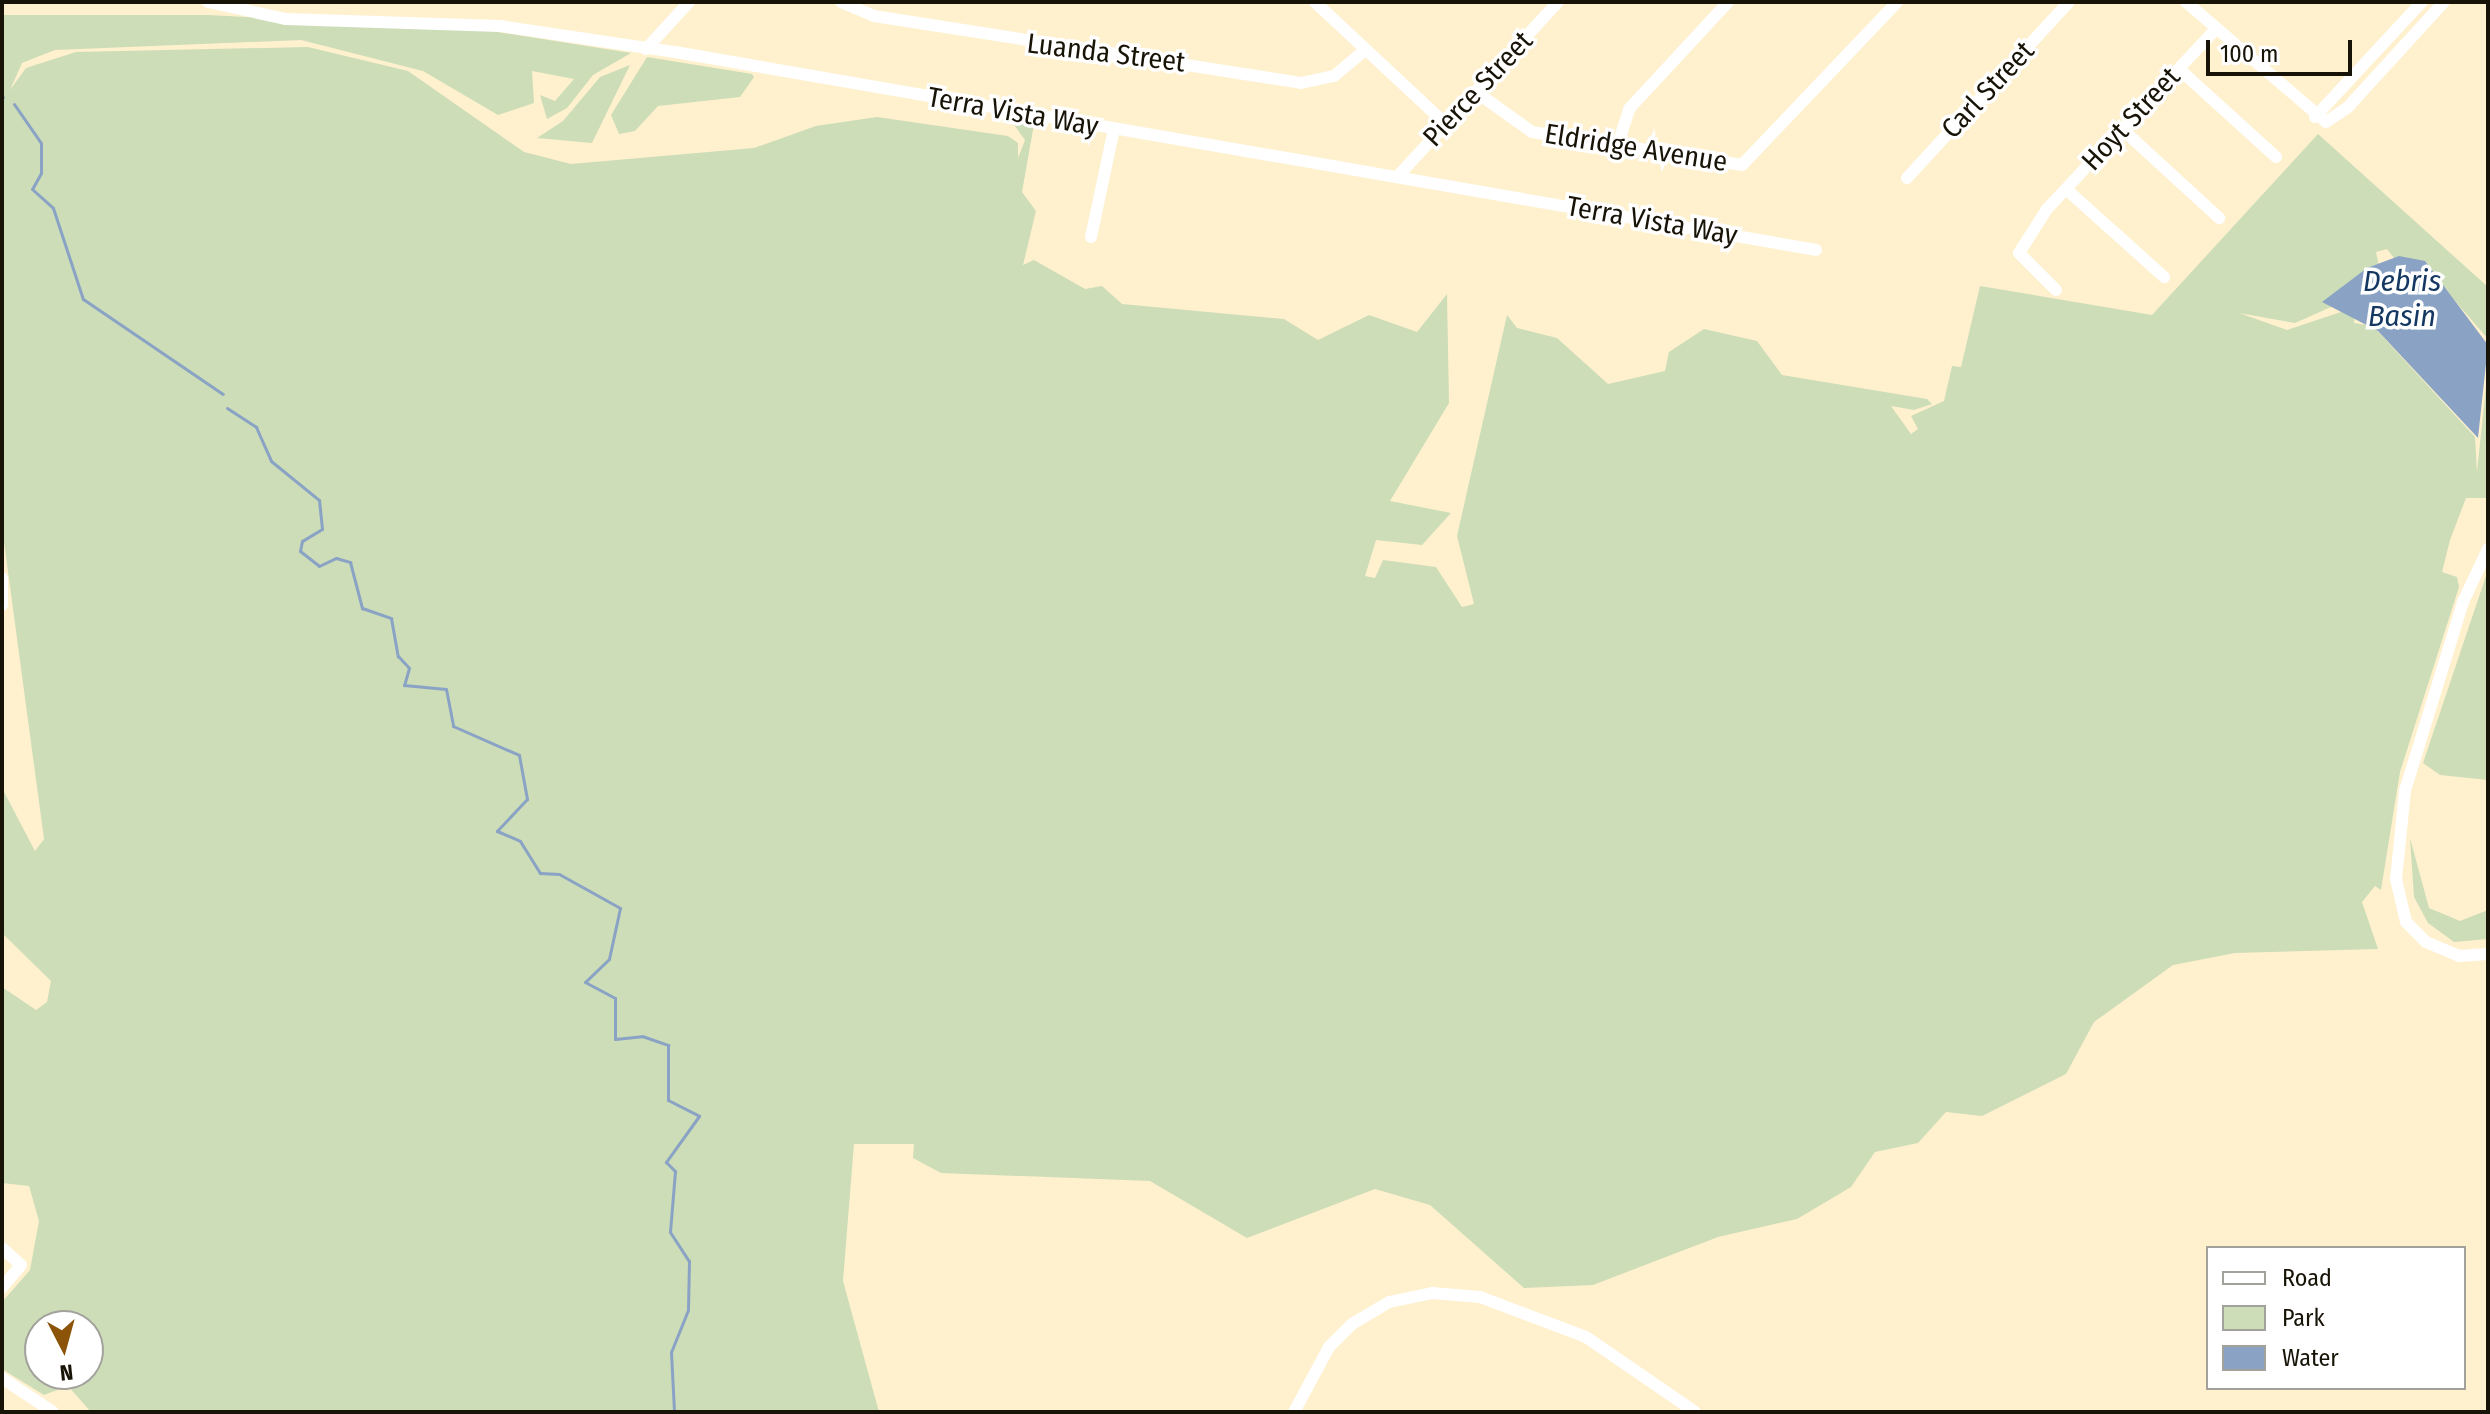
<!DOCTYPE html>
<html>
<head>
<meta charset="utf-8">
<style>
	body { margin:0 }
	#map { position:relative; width:2490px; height:1414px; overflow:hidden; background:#fff0ce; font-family:"Fira Sans Condensed",sans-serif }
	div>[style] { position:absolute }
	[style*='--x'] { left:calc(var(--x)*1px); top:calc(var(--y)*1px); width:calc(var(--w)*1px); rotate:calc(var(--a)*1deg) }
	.green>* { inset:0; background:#ccddb8 }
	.water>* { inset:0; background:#8aa3c5 }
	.stream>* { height:3px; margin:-1.5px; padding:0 1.5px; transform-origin:1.5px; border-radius:1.5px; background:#8aa3c5 }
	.minor>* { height:12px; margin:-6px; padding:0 6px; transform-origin:6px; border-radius:6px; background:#fff }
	span { translate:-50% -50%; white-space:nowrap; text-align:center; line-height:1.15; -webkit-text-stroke:7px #fff; paint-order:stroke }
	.street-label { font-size:28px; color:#181307 }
	.water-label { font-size:30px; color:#153863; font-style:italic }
	.frame { position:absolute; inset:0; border:4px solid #181307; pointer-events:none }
	.legend { position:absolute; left:2206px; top:1246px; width:260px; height:144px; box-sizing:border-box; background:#fff; border:2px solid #a3a19c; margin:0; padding:10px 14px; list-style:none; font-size:24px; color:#181307 }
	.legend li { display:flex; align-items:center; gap:16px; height:40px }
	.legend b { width:40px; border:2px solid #a3a19c }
	.north { position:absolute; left:24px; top:1310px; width:80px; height:80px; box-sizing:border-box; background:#fff; border:2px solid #a3a19c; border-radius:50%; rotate:174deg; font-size:22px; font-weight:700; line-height:32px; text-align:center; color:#181307 }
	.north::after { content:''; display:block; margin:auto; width:28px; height:36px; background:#8c5409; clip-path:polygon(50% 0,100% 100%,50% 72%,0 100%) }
	.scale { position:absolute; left:2206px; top:40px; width:146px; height:36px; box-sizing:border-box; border:4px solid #181307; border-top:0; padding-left:10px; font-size:24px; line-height:28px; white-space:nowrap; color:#181307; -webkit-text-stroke:6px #fff; paint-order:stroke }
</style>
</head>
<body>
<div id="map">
	<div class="green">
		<i style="clip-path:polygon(evenodd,2px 15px,208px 15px,479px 29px,631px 53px,593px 75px,567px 108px,547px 119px,540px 95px,555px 101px,574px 79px,532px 71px,534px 103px,498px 115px,423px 71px,301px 40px,55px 50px,22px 63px,10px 90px,26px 68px,76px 52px,308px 47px,408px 71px,524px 152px,571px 164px,754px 148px,816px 126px,877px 117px,1008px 136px,1018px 143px,1018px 158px,1025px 140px,1010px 119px,1034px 124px,1022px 192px,1036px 211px,1023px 265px,1034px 260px,1085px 289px,1102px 286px,1122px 304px,1284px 319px,1318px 340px,1369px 315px,1417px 332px,1447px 294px,1449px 403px,1390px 501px,1451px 513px,1422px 545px,1376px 540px,1365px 576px,1375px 578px,1383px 560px,1436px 567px,1462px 607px,1474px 604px,1457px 536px,1507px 315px,1517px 328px,1557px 338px,1608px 384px,1665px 371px,1669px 352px,1704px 329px,1757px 341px,1782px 375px,1927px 399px,1932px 404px,1914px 410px,1891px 406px,1911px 434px,1918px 429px,1911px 416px,1944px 401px,1952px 366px,1961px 367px,1980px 286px,2152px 315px,2318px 134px,2488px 287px,2488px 339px,2430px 272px,2400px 266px,2387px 249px,2376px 252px,2383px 284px,2295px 323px,2239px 313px,2287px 330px,2356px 307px,2354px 323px,2373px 326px,2475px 437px,2477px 472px,2488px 367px,2488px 498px,2466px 498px,2450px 540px,2442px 572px,2457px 577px,2459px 587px,2400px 772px,2381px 890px,2375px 886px,2362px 902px,2378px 949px,2235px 953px,2173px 965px,2094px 1022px,2066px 1074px,1982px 1116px,1946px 1112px,1918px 1143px,1875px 1152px,1851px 1187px,1797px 1219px,1718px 1237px,1593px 1285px,1524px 1288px,1430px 1205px,1375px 1189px,1247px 1238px,1150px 1181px,941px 1173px,913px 1158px,914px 1144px,854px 1144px,843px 1281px,879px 1412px,91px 1412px,68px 1386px,44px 1395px,2px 1369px,3px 1301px,30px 1270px,39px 1221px,29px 1186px,2px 1183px,2px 987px,36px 1010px,47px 1002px,51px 981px,2px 933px,2px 788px,35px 851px,44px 839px,2px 527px,2px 15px,40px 1326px,88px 1326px,88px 1374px,40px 1374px,40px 1326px)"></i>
		<i style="clip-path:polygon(647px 57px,752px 74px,754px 77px,740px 97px,658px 106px,635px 131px,619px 134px,611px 115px)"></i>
		<i style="clip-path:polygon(630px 65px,592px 143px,537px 138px,563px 121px,600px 77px)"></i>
		<i style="clip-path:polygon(2488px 570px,2488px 780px,2440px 775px,2423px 763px)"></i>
		<i style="clip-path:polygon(2410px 838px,2429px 908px,2460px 921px,2488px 910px,2488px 939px,2454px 942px,2428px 923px,2414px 897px)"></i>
	</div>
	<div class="water">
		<i style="clip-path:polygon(2399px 256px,2425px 261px,2488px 345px,2478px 438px,2378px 331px,2322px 302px,2367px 268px)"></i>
	</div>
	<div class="stream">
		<i style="--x:2;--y:97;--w:1;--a:0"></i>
		<i style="--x:14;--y:104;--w:47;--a:55.3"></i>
		<i style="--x:41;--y:143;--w:30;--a:90"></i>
		<i style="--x:41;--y:173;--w:18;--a:119"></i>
		<i style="--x:32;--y:189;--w:28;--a:42"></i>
		<i style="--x:53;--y:208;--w:96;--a:71.8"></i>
		<i style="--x:83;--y:299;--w:169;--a:34.2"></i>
		<i style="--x:227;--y:408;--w:35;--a:33"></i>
		<i style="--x:256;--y:427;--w:37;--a:66"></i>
		<i style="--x:271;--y:461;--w:62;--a:39.1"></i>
		<i style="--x:319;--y:500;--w:29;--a:84"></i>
		<i style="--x:322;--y:529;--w:23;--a:149"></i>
		<i style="--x:302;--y:541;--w:10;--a:101"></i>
		<i style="--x:300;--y:551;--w:24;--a:38"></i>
		<i style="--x:319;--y:566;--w:19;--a:-25"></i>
		<i style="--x:336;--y:558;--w:15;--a:16"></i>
		<i style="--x:350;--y:562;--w:48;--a:75.4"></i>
		<i style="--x:362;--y:608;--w:31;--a:19"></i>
		<i style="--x:391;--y:618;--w:39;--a:80"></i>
		<i style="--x:398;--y:656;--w:16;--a:47"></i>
		<i style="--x:409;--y:668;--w:18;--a:106"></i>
		<i style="--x:404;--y:685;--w:42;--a:5.4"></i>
		<i style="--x:446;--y:689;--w:38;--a:79"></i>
		<i style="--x:453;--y:726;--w:72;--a:23.7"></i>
		<i style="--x:519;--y:755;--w:45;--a:79.7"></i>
		<i style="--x:527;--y:799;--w:44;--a:133.2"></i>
		<i style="--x:497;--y:831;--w:25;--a:23"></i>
		<i style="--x:520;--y:841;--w:38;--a:58"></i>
		<i style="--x:540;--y:873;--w:19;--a:3"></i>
		<i style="--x:559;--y:874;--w:70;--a:29.1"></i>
		<i style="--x:620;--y:908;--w:52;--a:102.2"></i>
		<i style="--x:609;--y:959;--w:33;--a:136"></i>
		<i style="--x:585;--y:982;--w:34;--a:28"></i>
		<i style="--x:615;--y:998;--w:41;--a:90"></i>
		<i style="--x:615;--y:1039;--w:27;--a:-6"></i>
		<i style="--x:642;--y:1036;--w:28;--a:19"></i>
		<i style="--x:668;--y:1045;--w:55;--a:90"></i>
		<i style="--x:668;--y:1100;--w:35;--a:27"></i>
		<i style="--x:699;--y:1116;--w:57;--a:125.7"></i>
		<i style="--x:666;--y:1162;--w:13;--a:45"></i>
		<i style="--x:675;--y:1171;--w:61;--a:94.7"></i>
		<i style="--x:670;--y:1232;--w:35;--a:57"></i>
		<i style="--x:689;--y:1261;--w:49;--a:91.2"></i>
		<i style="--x:688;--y:1310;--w:45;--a:112"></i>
		<i style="--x:671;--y:1352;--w:60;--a:87.1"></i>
	</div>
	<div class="minor">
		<i style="--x:208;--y:2;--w:80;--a:12.3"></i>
		<i style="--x:286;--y:19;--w:214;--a:1.9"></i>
		<i style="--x:500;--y:26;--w:177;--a:8.5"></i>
		<i style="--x:675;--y:52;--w:1158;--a:9.84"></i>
		<i style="--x:841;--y:2;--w:36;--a:23"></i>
		<i style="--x:874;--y:16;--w:432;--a:8.9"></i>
		<i style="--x:1301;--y:83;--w:34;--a:-12"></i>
		<i style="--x:1334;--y:76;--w:40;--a:-40"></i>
		<i style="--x:1315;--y:2;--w:179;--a:43"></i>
		<i style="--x:2186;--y:2;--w:184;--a:40.6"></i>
		<i style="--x:2326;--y:122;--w:27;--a:-34"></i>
		<i style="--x:2348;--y:107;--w:142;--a:-47.6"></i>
		<i style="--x:646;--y:49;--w:64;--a:-47.5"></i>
		<i style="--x:2179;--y:69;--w:131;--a:42.2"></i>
		<i style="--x:1476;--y:92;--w:69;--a:35.5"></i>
		<i style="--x:1532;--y:132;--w:213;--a:8.9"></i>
		<i style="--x:1742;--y:165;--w:225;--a:-46.4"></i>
		<i style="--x:2315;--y:117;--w:157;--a:-47.1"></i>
		<i style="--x:2122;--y:129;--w:132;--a:42.5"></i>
		<i style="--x:1617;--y:147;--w:40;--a:-72"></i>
		<i style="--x:1629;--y:109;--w:146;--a:-47.2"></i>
		<i style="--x:1398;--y:176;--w:236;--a:-47.4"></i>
		<i style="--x:1907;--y:178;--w:239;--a:-47.4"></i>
		<i style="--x:2066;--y:189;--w:132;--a:41.9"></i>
		<i style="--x:1091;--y:237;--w:110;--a:-78"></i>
		<i style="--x:2056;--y:290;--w:52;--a:-135"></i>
		<i style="--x:2019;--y:253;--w:52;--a:-57.5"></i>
		<i style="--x:2047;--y:209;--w:247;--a:-46.8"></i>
		<i style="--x:2488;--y:549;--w:59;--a:115.3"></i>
		<i style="--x:2463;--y:602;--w:198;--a:107.1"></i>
		<i style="--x:2405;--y:791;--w:88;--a:95.8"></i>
		<i style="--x:2396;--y:879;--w:44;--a:76.9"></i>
		<i style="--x:2406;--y:922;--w:28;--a:45"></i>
		<i style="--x:2426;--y:942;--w:36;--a:23"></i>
		<i style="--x:2459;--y:956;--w:29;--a:-4"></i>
		<i style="--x:2;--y:578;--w:27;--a:90"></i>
		<i style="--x:2;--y:1248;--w:25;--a:42"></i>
		<i style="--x:21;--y:1265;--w:30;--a:130"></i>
		<i style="--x:2;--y:1378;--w:61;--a:33.7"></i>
		<i style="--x:1294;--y:1412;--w:74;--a:-61.7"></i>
		<i style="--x:1329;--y:1347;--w:33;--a:-45"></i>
		<i style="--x:1352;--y:1324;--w:43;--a:-30.7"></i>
		<i style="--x:1389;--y:1302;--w:44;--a:-11.8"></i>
		<i style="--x:1432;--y:1293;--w:48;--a:4.8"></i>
		<i style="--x:1480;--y:1297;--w:113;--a:20.7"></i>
		<i style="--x:1586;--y:1337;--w:132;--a:34.5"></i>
	</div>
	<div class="street-label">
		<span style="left:1106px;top:53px;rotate:7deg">Luanda Street</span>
		<span style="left:1478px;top:89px;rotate:-47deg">Pierce Street</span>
		<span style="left:1988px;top:90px;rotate:-47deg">Carl Street</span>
		<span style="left:1013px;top:112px;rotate:10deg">Terra Vista Way</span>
		<span style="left:2131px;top:119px;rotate:-47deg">Hoyt Street</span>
		<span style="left:1636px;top:148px;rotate:9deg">Eldridge Avenue</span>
		<span style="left:1652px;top:221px;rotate:10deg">Terra Vista Way</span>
	</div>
	<div class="water-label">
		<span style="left:2402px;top:298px">Debris<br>Basin</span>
	</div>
	<div class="frame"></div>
	<ul class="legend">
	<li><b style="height:10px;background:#fff"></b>Road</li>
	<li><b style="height:22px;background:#ccddb8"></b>Park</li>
	<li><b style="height:22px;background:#8aa3c5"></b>Water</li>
	</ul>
	<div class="north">N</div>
	<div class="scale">100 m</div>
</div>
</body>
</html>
